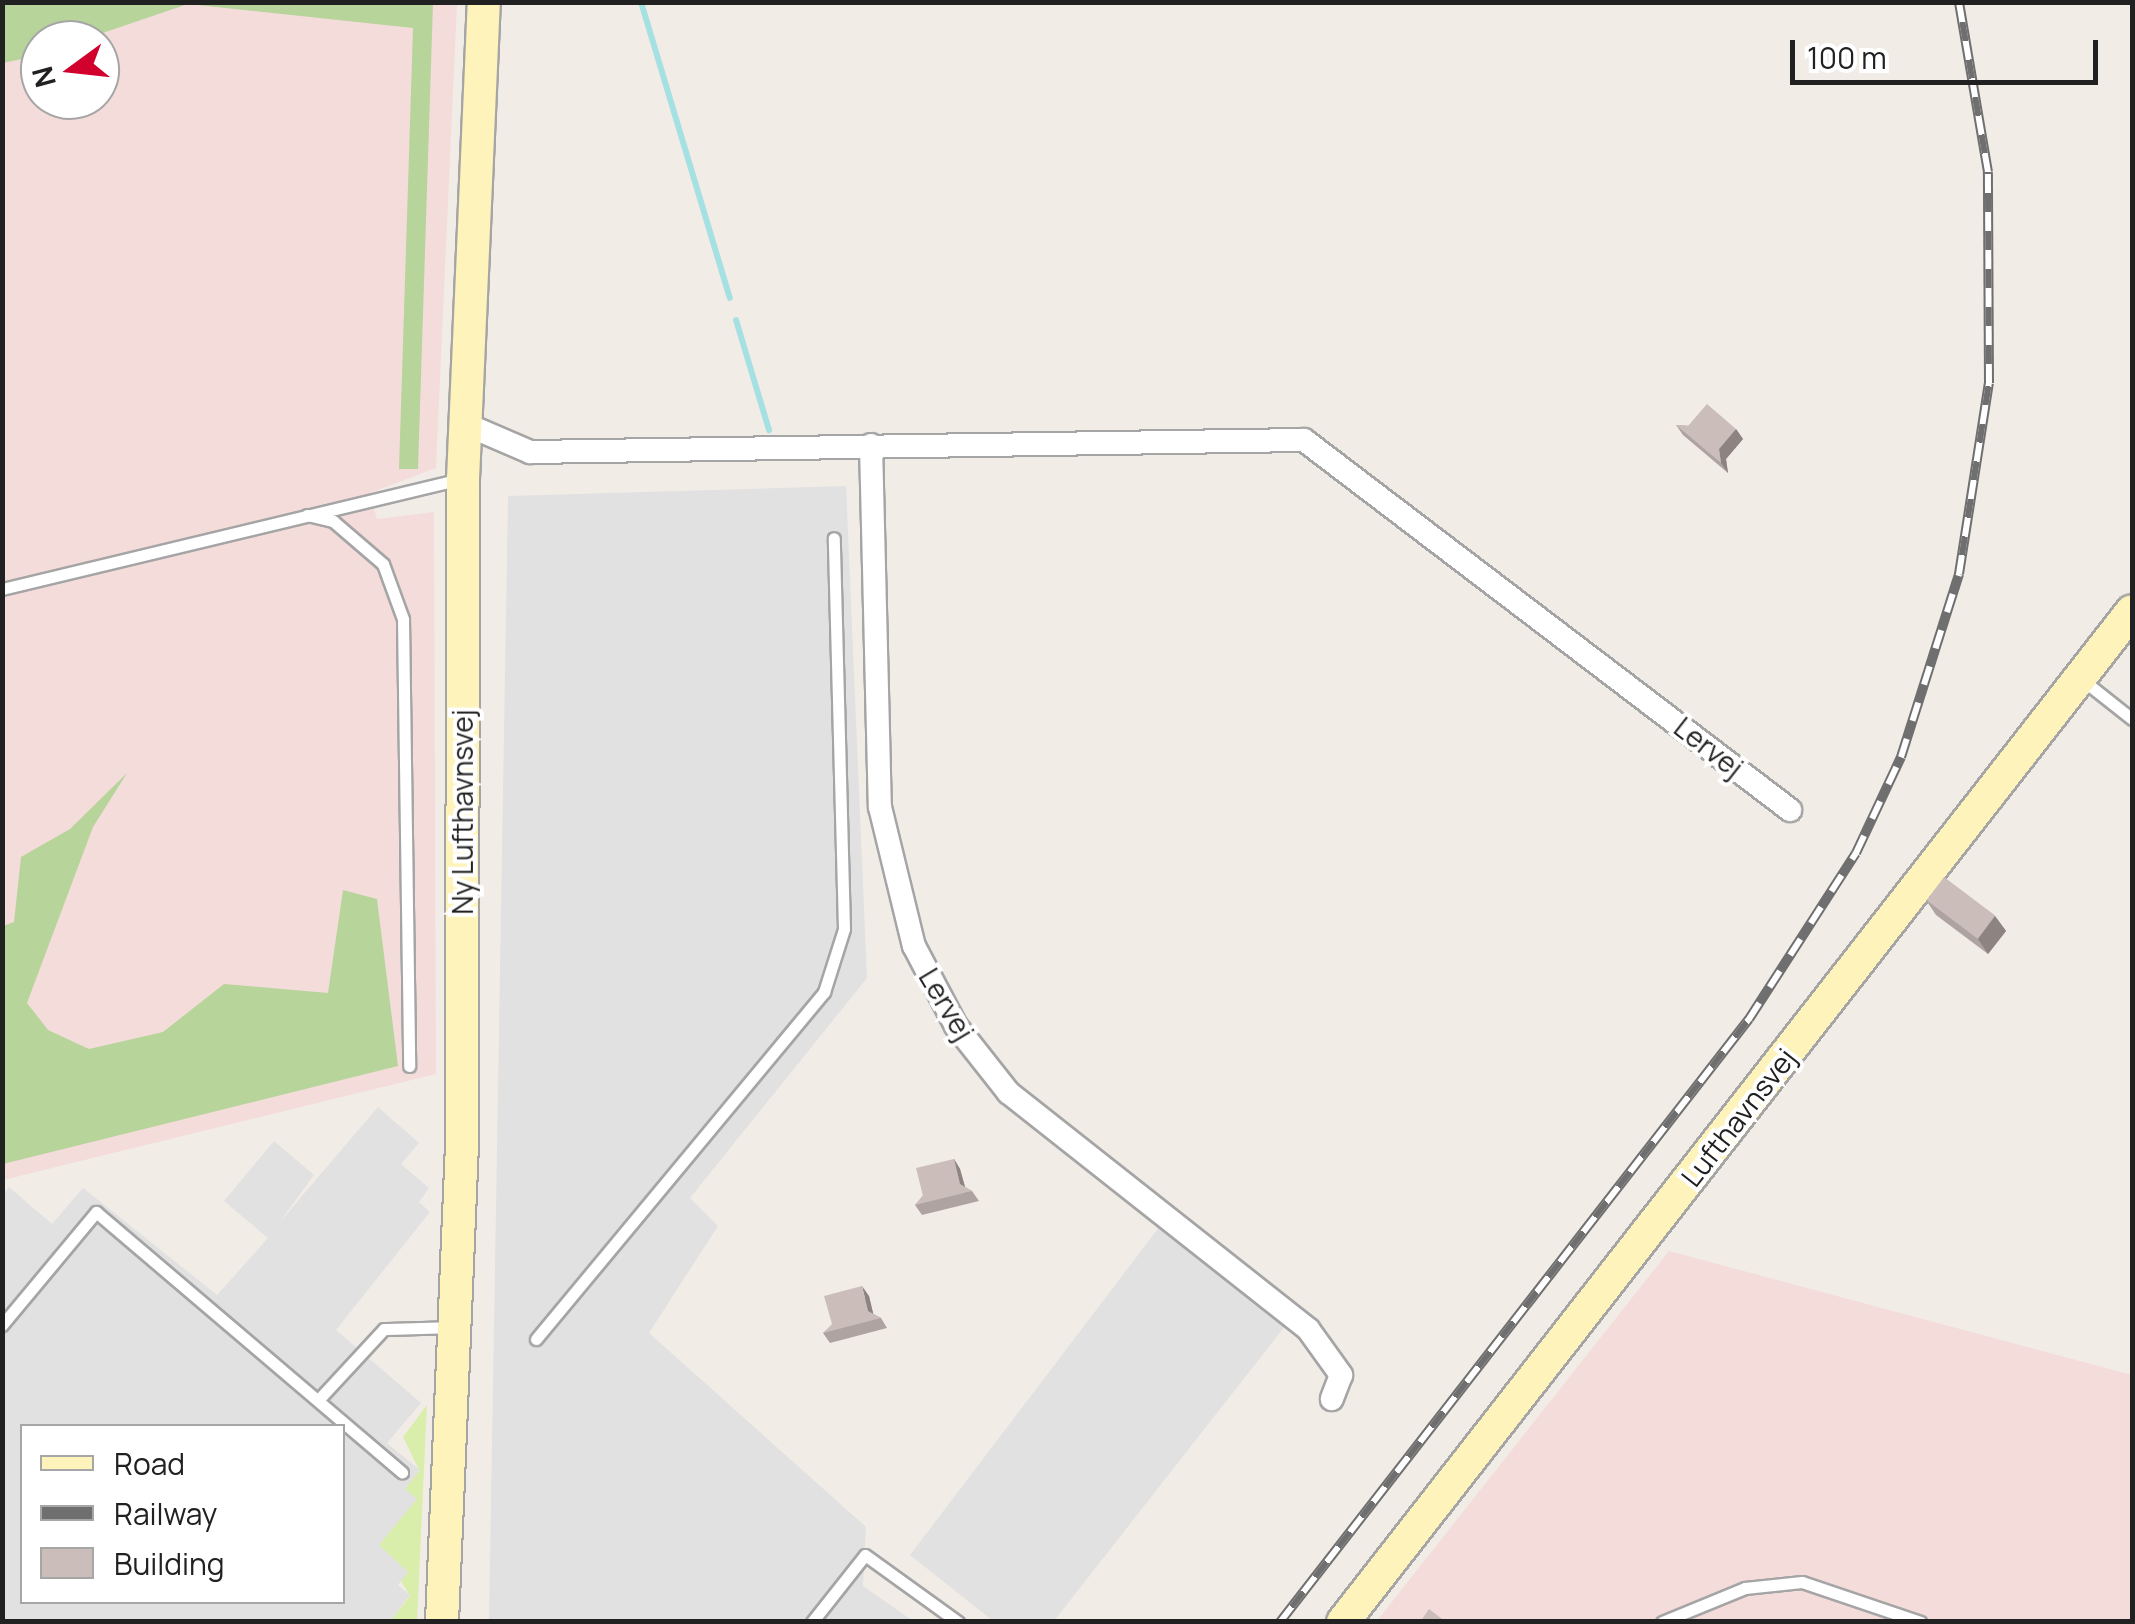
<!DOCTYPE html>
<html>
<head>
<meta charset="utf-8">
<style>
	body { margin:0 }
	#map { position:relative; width:2135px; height:1624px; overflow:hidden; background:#f2ece7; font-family:Manrope,sans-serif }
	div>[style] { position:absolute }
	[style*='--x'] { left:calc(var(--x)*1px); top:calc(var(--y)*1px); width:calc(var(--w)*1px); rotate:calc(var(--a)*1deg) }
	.military>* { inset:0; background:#f4dcda }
	.grass>* { inset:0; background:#daeeab }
	.forest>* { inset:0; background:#b7d49a }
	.parking>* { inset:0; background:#e1e1e1 }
	.stream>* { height:6px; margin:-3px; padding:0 3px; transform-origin:3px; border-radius:3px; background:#a5e1e2 }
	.roads { filter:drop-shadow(2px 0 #a5a5a5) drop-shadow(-2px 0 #a5a5a5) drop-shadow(0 2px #a5a5a5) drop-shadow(0 -2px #a5a5a5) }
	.lane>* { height:11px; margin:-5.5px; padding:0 5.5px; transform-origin:5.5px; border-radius:5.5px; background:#fff }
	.street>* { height:22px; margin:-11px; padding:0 11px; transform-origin:11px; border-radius:11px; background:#fff }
	.secondary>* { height:32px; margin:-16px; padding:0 16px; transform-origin:16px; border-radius:16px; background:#fef3ba }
	.rail>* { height:10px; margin-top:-5px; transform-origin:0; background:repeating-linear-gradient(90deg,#fff 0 19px,#6f6f6f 0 38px); box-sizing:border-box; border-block:2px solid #6f6f6f }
	.wall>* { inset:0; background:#aea3a0 }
	.shaded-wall>* { inset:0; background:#8d8482 }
	.building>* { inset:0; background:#cabdba; transform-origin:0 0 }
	span { translate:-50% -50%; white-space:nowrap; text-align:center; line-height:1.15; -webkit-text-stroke:8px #fff; paint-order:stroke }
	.street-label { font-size:28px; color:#212121 }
	.frame { position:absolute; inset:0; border:5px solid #212121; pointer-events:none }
	.legend { position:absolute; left:20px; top:1424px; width:325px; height:180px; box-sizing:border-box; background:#fff; border:2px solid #a6a6a6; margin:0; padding:12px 18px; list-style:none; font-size:30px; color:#212121 }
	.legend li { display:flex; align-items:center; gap:20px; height:50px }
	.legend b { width:50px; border:2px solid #a6a6a6 }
	.north { position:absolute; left:20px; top:20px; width:100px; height:100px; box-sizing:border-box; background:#fff; border:2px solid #a6a6a6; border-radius:50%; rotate:255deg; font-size:28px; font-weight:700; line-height:40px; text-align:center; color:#212121 }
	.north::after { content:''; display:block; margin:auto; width:35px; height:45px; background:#d2002c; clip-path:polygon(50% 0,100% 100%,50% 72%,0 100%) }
	.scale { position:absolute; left:1790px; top:40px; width:308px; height:45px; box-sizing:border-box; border:5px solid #212121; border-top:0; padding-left:12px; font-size:30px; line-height:35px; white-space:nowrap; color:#212121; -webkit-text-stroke:8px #fff; paint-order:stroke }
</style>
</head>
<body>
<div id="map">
	<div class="military">
		<i style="clip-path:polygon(evenodd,2px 3px,457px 3px,436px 468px,370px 493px,377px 519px,434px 512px,436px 1074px,3px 1180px,2px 3px,40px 40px,100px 40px,100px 100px,40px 100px,40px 40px)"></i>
		<i style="clip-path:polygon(1669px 1251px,2132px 1375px,2132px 1621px,1376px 1622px)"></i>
	</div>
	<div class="grass">
		<i style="clip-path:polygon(427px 1405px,417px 1621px,390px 1621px,410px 1596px,379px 1545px,416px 1499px,405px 1489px,419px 1470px,403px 1437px)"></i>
	</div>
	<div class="forest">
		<i style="clip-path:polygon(2px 3px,433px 3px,418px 469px,399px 469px,413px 28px,188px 4px,82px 40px,40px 40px,40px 55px,3px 63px)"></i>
		<i style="clip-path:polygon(127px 773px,93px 827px,27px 1003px,48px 1030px,89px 1049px,163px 1032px,224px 984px,328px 993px,343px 890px,377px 899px,398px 1066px,3px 1164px,3px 926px,14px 922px,21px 857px,70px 829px)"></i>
	</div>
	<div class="parking">
		<i style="clip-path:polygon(846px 486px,867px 978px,690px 1198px,718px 1226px,649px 1333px,866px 1527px,863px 1586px,913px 1621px,489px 1622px,508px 496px)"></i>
		<i style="clip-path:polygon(evenodd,378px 1107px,419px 1143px,401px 1164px,429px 1188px,419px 1202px,430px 1212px,336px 1330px,421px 1403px,387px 1443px,420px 1470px,405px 1489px,417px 1499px,379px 1545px,408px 1572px,398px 1585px,410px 1595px,390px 1621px,3px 1622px,3px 1195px,9px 1187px,52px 1224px,83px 1188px,217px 1295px,268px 1238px,224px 1201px,274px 1141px,314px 1175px,279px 1223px,378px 1107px,22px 1426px,342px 1426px,342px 1602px,22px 1602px,22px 1426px)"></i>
		<i style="clip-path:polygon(1163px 1222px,1289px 1321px,1054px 1621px,993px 1621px,910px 1555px)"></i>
	</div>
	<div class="stream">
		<i style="--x:641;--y:2;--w:309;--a:73.3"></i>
		<i style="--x:736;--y:320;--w:115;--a:73.3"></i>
	</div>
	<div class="roads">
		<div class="lane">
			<i style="--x:307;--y:515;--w:27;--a:13"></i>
			<i style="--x:333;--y:521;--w:66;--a:40.7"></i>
			<i style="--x:383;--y:564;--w:59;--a:70"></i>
			<i style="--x:403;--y:619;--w:447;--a:89.2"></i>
			<i style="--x:2;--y:589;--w:471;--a:-13.5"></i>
			<i style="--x:2084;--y:681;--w:61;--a:38.4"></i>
			<i style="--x:2;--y:1325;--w:147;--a:-50.2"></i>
			<i style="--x:96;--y:1212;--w:402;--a:40.4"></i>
			<i style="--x:536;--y:1339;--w:451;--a:-50.3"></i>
			<i style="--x:824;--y:992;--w:66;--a:-72.4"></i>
			<i style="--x:844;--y:929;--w:391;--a:-91.5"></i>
			<i style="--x:320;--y:1398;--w:94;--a:-47.2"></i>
			<i style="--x:384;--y:1329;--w:66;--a:-1.7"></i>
			<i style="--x:812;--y:1622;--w:85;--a:-51.7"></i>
			<i style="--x:865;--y:1555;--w:115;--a:35.8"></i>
			<i style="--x:1662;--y:1622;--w:90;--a:-22.3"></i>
			<i style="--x:1745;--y:1588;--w:57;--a:-6"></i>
			<i style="--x:1802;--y:1582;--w:125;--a:18.7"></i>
		</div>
		<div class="street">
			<i style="--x:465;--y:424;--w:71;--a:23.3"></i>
			<i style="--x:530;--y:452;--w:774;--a:-0.89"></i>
			<i style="--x:1304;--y:440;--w:611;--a:37.28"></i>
			<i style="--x:871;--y:445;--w:362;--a:88.6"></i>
			<i style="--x:880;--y:807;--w:143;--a:76.3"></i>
			<i style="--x:914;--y:946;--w:90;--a:62.3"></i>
			<i style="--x:956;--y:1026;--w:85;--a:51.7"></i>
			<i style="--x:1009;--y:1093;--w:381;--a:38.3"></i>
			<i style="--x:1308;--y:1329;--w:57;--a:54.3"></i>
			<i style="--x:1341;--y:1375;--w:26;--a:111"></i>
		</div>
		<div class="secondary">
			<i style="--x:442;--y:1622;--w:482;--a:-87.6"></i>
			<i style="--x:462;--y:1140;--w:661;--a:-89.91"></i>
			<i style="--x:463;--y:479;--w:477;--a:-87.5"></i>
			<i style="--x:1343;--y:1622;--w:1282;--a:-52.03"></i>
		</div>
	</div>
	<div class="rail">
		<i style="--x:1280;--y:1622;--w:764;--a:-52.13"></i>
		<i style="--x:1749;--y:1019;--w:197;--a:-57.2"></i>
		<i style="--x:1856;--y:853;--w:106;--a:-64.9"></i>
		<i style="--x:1901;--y:757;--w:192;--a:-72.4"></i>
		<i style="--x:1959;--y:574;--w:193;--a:-81.1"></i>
		<i style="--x:1989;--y:383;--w:211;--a:-90.3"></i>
		<i style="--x:1988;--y:172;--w:172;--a:-99.7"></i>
	</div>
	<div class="wall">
		<i style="clip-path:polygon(1676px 425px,1736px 429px,1743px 439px,1726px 459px,1728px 473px,1683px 435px)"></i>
		<i style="clip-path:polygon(1926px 900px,1995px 916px,2006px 931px,1988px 954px,1936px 915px)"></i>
		<i style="clip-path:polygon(954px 1159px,960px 1169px,965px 1187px,972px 1191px,979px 1201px,922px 1215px,915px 1205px)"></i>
		<i style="clip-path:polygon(869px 1296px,873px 1314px,881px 1318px,887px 1328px,830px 1343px,823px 1333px)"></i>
	</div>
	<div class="shaded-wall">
		<i style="clip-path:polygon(1736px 429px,1743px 439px,1726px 459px,1728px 473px,1721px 463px,1719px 449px)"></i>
		<i style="clip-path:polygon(1995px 916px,2006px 931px,1988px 954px,1978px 939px)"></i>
		<i style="clip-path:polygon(954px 1159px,960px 1169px,967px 1194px,960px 1184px)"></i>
		<i style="clip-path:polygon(862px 1286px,869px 1296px,875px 1321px,868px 1311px)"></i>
	</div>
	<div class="building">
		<i style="clip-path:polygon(1707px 404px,1736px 429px,1719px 449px,1721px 463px,1676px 425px,1688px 426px)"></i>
		<i style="left:1944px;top:877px;width:64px;height:29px;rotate:37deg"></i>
		<i style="clip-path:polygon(954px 1159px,960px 1184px,972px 1191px,915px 1205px,923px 1196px,916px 1168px)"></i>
		<i style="clip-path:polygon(862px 1286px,868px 1311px,881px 1318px,823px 1333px,832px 1324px,824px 1296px)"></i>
		<i style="clip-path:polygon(1429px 1609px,1446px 1622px,1420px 1622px)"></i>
	</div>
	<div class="street-label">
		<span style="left:1709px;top:747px;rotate:38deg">Lervej</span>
		<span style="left:462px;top:812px;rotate:-90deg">Ny Lufthavnsvej</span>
		<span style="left:947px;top:1004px;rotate:59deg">Lervej</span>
		<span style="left:1738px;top:1117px;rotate:-52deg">Lufthavnsvej</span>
	</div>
	<div class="frame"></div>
	<ul class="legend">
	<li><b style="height:12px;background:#fef3ba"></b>Road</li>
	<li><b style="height:12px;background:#6f6f6f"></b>Railway</li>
	<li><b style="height:28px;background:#cabdba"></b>Building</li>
	</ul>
	<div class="north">N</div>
	<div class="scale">100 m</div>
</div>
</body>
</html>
